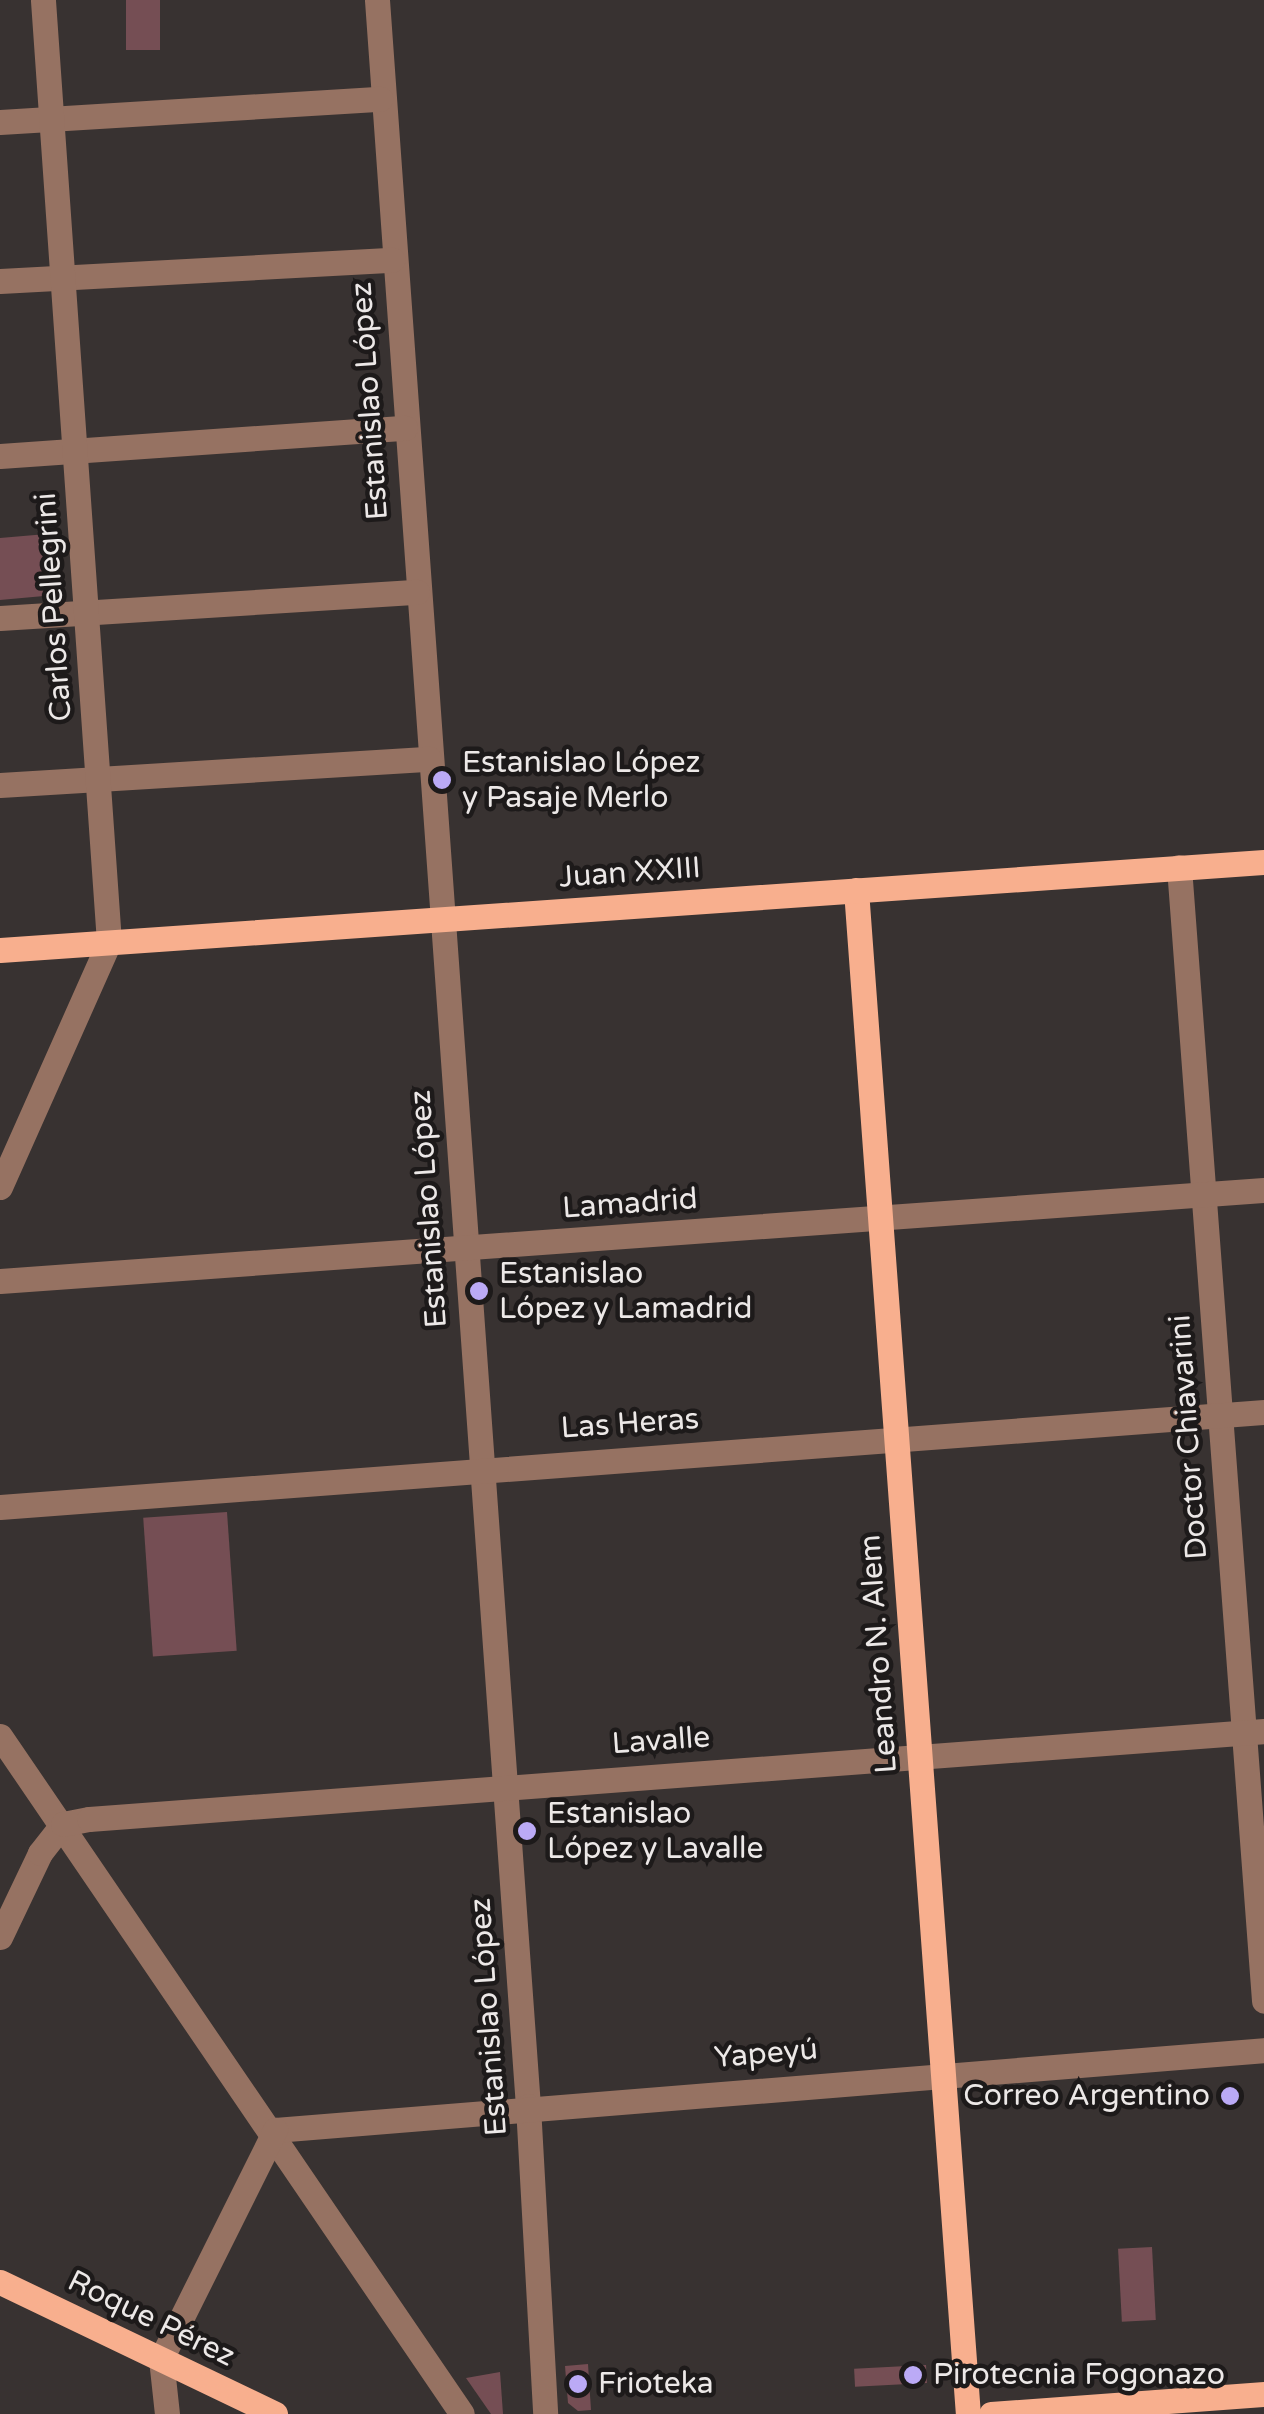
<!DOCTYPE html>
<html>
<head>
<meta charset="utf-8">
<style>
	body { margin:0 }
	#map { position:relative; width:1264px; height:2414px; overflow:hidden; background:#383231; font-family:"Varela Round",sans-serif }
	div>[style] { position:absolute }
	[style*='--x'] { left:calc(var(--x)*1px); top:calc(var(--y)*1px); width:calc(var(--w)*1px); rotate:calc(var(--a)*1deg) }
	.building>* { inset:0; background:#754e54; transform-origin:0 0 }
	.minor>* { height:25px; margin:-12.5px; padding:0 12.5px; transform-origin:12.5px; border-radius:12.5px; background:#967262 }
	.major>* { height:25px; margin:-12.5px; padding:0 12.5px; transform-origin:12.5px; border-radius:12.5px; background:#f8af8e }
	.dots>* { width:28px; height:28px; translate:-50% -50%; box-sizing:border-box; border:5px solid #1d1a1a; border-radius:50% }
	span { translate:-50% -50%; white-space:nowrap; text-align:center; line-height:1.15; -webkit-text-stroke:9px #1d1a1a; paint-order:stroke }
	.street-label { font-size:30px; color:#ece8e7 }
	.poi-label { font-size:30px; color:#ece8e7 }
	.left { translate:0 -50%; text-align:left }
	.right { translate:-100% -50%; text-align:right }
</style>
</head>
<body>
<div id="map">
	<div class="building">
		<i style="left:126px;top:0;width:34px;height:50px"></i>
		<i style="clip-path:polygon(58px 533px,63px 582px,55px 595px,0 600px,0 538px)"></i>
		<i style="left:227px;top:1512px;width:139px;height:84px;rotate:86deg"></i>
		<i style="left:1152px;top:2247px;width:73px;height:34px;rotate:87deg"></i>
		<i style="clip-path:polygon(588px 2364px,591px 2410px,578px 2411px,568px 2403px,565px 2366px)"></i>
		<i style="left:926px;top:2365px;width:18px;height:72px;rotate:87deg"></i>
		<i style="clip-path:polygon(500px 2372px,503px 2414px,491px 2414px,466px 2378px)"></i>
	</div>
	<div class="minor">
		<i style="--x:377;--y:0;--w:2111;--a:85.9"></i>
		<i style="--x:528;--y:2106;--w:308;--a:86.8"></i>
		<i style="--x:0;--y:122;--w:381;--a:-3.5"></i>
		<i style="--x:0;--y:281;--w:393;--a:-3.1"></i>
		<i style="--x:0;--y:456;--w:406;--a:-4"></i>
		<i style="--x:0;--y:618;--w:418;--a:-3.6"></i>
		<i style="--x:0;--y:785;--w:430;--a:-3.5"></i>
		<i style="--x:1179;--y:867;--w:1137;--a:85.71"></i>
		<i style="--x:0;--y:1187;--w:268;--a:-66"></i>
		<i style="--x:109;--y:942;--w:944;--a:-94.01"></i>
		<i style="--x:0;--y:1281;--w:1267;--a:-4.12"></i>
		<i style="--x:0;--y:1507;--w:1268;--a:-4.3"></i>
		<i style="--x:0;--y:1736;--w:820;--a:55.73"></i>
		<i style="--x:0;--y:1937;--w:93;--a:-64.5"></i>
		<i style="--x:40;--y:1853;--w:37;--a:-52"></i>
		<i style="--x:63;--y:1824;--w:26;--a:-11"></i>
		<i style="--x:89;--y:1819;--w:1178;--a:-4.28"></i>
		<i style="--x:275;--y:2130;--w:992;--a:-4.62"></i>
		<i style="--x:167;--y:2414;--w:55;--a:-96.2"></i>
		<i style="--x:161;--y:2359;--w:256;--a:-63.5"></i>
	</div>
	<div class="major">
		<i style="--x:856;--y:890;--w:1528;--a:85.8"></i>
		<i style="--x:0;--y:950;--w:1267;--a:-3.98"></i>
		<i style="--x:0;--y:2282;--w:305;--a:25.6"></i>
		<i style="--x:991;--y:2414;--w:274;--a:-4.2"></i>
	</div>
	<div class="dots">
		<i style="left:442px;top:780px;background:#bbaaf6"></i>
		<i style="left:479px;top:1291px;background:#bbaaf6"></i>
		<i style="left:527px;top:1831px;background:#bbaaf6"></i>
		<i style="left:1230px;top:2096px;background:#bbaaf6"></i>
		<i style="left:913px;top:2375px;background:#bbaaf6"></i>
		<i style="left:578px;top:2384px;background:#bbaaf6"></i>
	</div>
	<div class="street-label">
		<span style="left:370px;top:401px;rotate:-94deg">Estanislao López</span>
		<span style="left:54px;top:607px;rotate:-94deg">Carlos Pellegrini</span>
		<span style="left:630px;top:873px;rotate:-4deg">Juan XXIII</span>
		<span style="left:630px;top:1204px;rotate:-4deg">Lamadrid</span>
		<span style="left:429px;top:1209px;rotate:-94deg">Estanislao López</span>
		<span style="left:630px;top:1424px;rotate:-4deg">Las Heras</span>
		<span style="left:1189px;top:1437px;rotate:-94deg">Doctor Chiavarini</span>
		<span style="left:879px;top:1654px;rotate:-94deg">Leandro N. Alem</span>
		<span style="left:661px;top:1741px;rotate:-4deg">Lavalle</span>
		<span style="left:489px;top:2017px;rotate:-94deg">Estanislao López</span>
		<span style="left:766px;top:2054px;rotate:-5deg">Yapeyú</span>
		<span style="left:151px;top:2319px;rotate:26deg">Roque Pérez</span>
	</div>
	<div class="poi-label">
		<span class="left" style="left:462px;top:780px">Estanislao López<br>y Pasaje Merlo</span>
		<span class="left" style="left:499px;top:1291px">Estanislao<br>López y Lamadrid</span>
		<span class="left" style="left:547px;top:1831px">Estanislao<br>López y Lavalle</span>
		<span class="right" style="left:1210px;top:2096px">Correo Argentino</span>
		<span class="left" style="left:933px;top:2375px">Pirotecnia Fogonazo</span>
		<span class="left" style="left:598px;top:2384px">Frioteka</span>
	</div>
</div>
</body>
</html>
